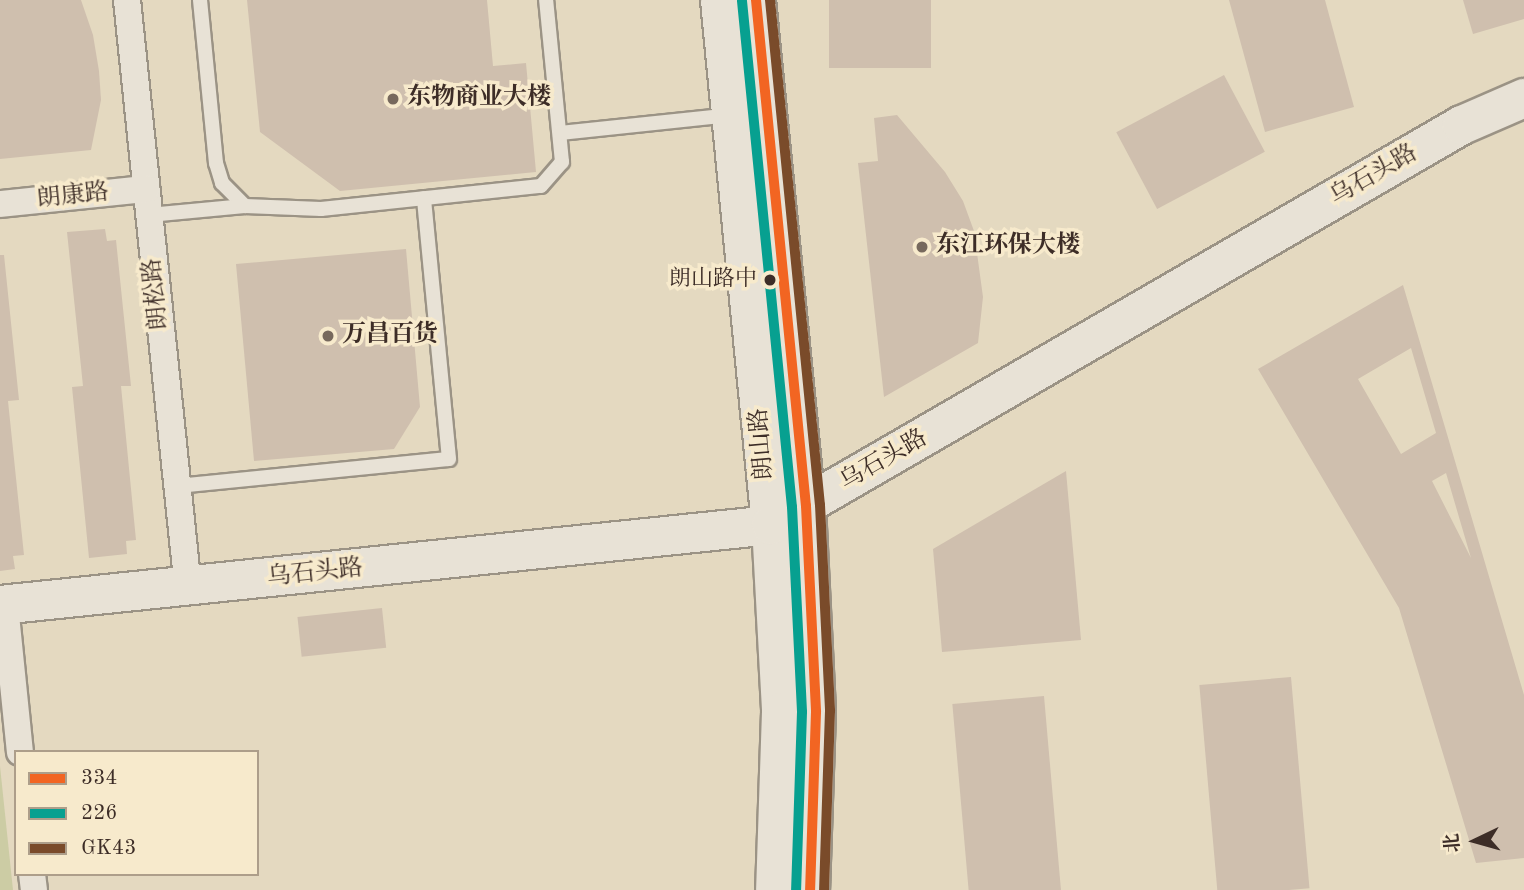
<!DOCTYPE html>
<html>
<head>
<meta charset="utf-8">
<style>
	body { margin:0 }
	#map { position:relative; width:1524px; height:890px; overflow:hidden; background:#e4d9c0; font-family:"Old Standard TT","Noto Serif SC",serif }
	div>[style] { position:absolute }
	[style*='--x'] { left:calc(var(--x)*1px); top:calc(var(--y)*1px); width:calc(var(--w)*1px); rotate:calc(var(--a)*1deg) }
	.green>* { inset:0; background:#cccca4 }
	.building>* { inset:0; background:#cfbfae; transform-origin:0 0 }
	.roads { filter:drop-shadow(2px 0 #9b9385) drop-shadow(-2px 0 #9b9385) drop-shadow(0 2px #9b9385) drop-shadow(0 -2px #9b9385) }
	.lane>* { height:14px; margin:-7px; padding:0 7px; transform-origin:7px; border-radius:7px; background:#e8e2d6 }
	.street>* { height:26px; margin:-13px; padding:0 13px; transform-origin:13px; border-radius:13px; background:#e8e2d6 }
	.secondary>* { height:38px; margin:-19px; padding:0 19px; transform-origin:19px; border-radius:19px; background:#e8e2d6 }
	.bus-1>* { height:10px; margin:-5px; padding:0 5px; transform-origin:5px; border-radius:5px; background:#f26522 }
	.bus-2>* { height:10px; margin:-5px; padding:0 5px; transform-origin:5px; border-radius:5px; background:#07a090 }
	.bus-3>* { height:10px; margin:-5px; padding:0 5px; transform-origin:5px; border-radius:5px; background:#7a4b2a }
	.dots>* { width:19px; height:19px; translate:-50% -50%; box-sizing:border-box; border:4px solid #f7eacc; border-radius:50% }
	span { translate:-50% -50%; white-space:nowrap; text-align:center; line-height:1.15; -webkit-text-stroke:7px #f7eacc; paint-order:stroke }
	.bus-label { font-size:22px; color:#3d2d27 }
	.right { translate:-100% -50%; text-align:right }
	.poi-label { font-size:24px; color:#3d2d27; font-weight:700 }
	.left { translate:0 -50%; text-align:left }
	.street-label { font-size:24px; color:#3d2d27 }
	.legend { position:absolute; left:14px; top:750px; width:245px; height:126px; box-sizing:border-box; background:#f7eacc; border:2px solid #ad9e8a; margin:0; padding:9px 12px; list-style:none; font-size:21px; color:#3d2d27 }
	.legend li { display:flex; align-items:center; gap:14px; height:35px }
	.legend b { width:35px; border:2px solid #ad9e8a }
	.north { position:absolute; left:1440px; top:806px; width:70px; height:70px; -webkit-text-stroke:5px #f7eacc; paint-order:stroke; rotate:265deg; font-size:19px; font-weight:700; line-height:28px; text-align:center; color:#3d2d27 }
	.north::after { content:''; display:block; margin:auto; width:24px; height:32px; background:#3d2d27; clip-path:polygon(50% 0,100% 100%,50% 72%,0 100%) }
</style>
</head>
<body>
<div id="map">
	<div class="green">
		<i style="clip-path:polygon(0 766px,13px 890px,0 890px)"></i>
	</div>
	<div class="building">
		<i style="clip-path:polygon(0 0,81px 0,93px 35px,99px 71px,101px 100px,91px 150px,0 159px)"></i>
		<i style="clip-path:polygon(247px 0,487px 0,493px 66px,526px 63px,536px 172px,340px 191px,260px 132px)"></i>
		<i style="left:829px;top:0;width:102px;height:68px"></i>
		<i style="clip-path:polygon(1229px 0,1325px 0,1354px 107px,1265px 132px)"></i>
		<i style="clip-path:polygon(1463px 0,1524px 0,1524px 19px,1473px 34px)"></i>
		<i style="left:1224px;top:75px;width:87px;height:122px;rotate:62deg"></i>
		<i style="clip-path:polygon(897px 115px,945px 172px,963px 201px,974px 231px,983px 297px,978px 343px,884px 397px,858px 163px,878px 161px,874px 118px)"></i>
		<i style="clip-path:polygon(105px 229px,107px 241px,116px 240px,131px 386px,121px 386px,136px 540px,126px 541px,127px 554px,89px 558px,72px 387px,83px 386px,67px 232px)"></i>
		<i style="clip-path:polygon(406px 249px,420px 407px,394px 449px,254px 461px,236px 264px)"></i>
		<i style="clip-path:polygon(0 255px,4px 255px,19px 400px,8px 401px,24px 555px,13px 556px,15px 569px,0 571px)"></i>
		<i style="clip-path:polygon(evenodd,1403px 285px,1524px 695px,1524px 858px,1476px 863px,1399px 608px,1258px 369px,1403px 285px,1411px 348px,1436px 433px,1401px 454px,1358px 379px,1411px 348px,1403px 285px,1446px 473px,1471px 558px,1432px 481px,1446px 473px)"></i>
		<i style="clip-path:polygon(1066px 471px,1081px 640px,942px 652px,933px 549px)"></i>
		<i style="left:382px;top:608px;width:40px;height:85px;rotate:84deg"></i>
		<i style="left:1291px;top:677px;width:212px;height:92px;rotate:85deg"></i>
		<i style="left:1044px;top:696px;width:195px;height:92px;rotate:85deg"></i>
	</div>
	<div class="roads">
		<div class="lane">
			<i style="--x:200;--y:0;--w:164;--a:84.4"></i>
			<i style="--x:216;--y:163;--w:21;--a:73"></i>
			<i style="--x:222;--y:183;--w:33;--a:45"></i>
			<i style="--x:245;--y:206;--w:76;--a:2.3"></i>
			<i style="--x:321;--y:209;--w:221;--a:-6"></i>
			<i style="--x:541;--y:186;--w:32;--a:-49"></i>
			<i style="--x:562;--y:162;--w:163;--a:-95.6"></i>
			<i style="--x:560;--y:133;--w:171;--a:-6"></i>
			<i style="--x:149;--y:215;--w:96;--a:-5.4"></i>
			<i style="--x:177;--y:486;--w:273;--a:-5.7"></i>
			<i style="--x:449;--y:459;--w:262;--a:-95.5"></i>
		</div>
		<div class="street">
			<i style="--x:127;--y:0;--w:591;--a:84.08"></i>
			<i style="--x:0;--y:204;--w:147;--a:-5.9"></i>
			<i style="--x:5;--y:605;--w:148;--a:84.2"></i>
			<i style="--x:32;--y:874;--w:16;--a:83"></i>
		</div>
		<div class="secondary">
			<i style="--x:720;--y:0;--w:527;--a:84.45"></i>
			<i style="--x:771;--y:525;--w:187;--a:86.9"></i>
			<i style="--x:781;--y:712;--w:178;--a:91.9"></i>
			<i style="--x:756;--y:0;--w:508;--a:84.36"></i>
			<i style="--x:806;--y:506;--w:206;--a:87.2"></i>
			<i style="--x:816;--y:712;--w:178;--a:91.9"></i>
			<i style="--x:0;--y:605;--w:775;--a:-5.92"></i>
			<i style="--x:771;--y:525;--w:798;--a:-30.07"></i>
			<i style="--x:1462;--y:125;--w:68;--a:-23.5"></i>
		</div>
	</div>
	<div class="bus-1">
		<i style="--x:756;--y:0;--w:508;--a:84.36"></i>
		<i style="--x:806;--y:506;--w:206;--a:87.2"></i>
		<i style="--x:816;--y:712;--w:178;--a:91.9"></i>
	</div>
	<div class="bus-2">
		<i style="--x:742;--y:1;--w:508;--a:84.36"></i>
		<i style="--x:792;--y:507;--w:205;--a:87.2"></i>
		<i style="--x:802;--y:712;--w:178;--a:91.9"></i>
	</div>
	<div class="bus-3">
		<i style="--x:770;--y:0;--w:507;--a:84.35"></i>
		<i style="--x:820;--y:505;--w:206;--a:87.2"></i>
		<i style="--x:830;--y:711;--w:179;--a:91.9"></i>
	</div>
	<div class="dots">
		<i style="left:393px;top:99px;background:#77695d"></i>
		<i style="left:922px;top:247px;background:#77695d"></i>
		<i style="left:770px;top:280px;background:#3d2d27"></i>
		<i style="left:328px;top:336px;background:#77695d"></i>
	</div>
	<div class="bus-label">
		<span class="right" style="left:757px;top:280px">朗山路中</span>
	</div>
	<div class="poi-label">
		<span class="left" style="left:407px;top:99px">东物商业大楼</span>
		<span class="left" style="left:936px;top:247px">东江环保大楼</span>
		<span class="left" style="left:342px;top:336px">万昌百货</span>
	</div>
	<div class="street-label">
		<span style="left:1374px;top:176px;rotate:-30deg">乌石头路</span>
		<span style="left:73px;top:197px;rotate:-6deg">朗康路</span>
		<span style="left:157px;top:294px;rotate:-96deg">朗松路</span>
		<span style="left:763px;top:444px;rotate:-95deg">朗山路</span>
		<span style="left:884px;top:461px;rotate:-30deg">乌石头路</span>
		<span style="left:315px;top:574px;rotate:-6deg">乌石头路</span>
	</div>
	<ul class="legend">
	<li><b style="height:9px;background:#f26522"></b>334</li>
	<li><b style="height:9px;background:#07a090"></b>226</li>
	<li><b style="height:9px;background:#7a4b2a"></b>GK43</li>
	</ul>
	<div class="north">北</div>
</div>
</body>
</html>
